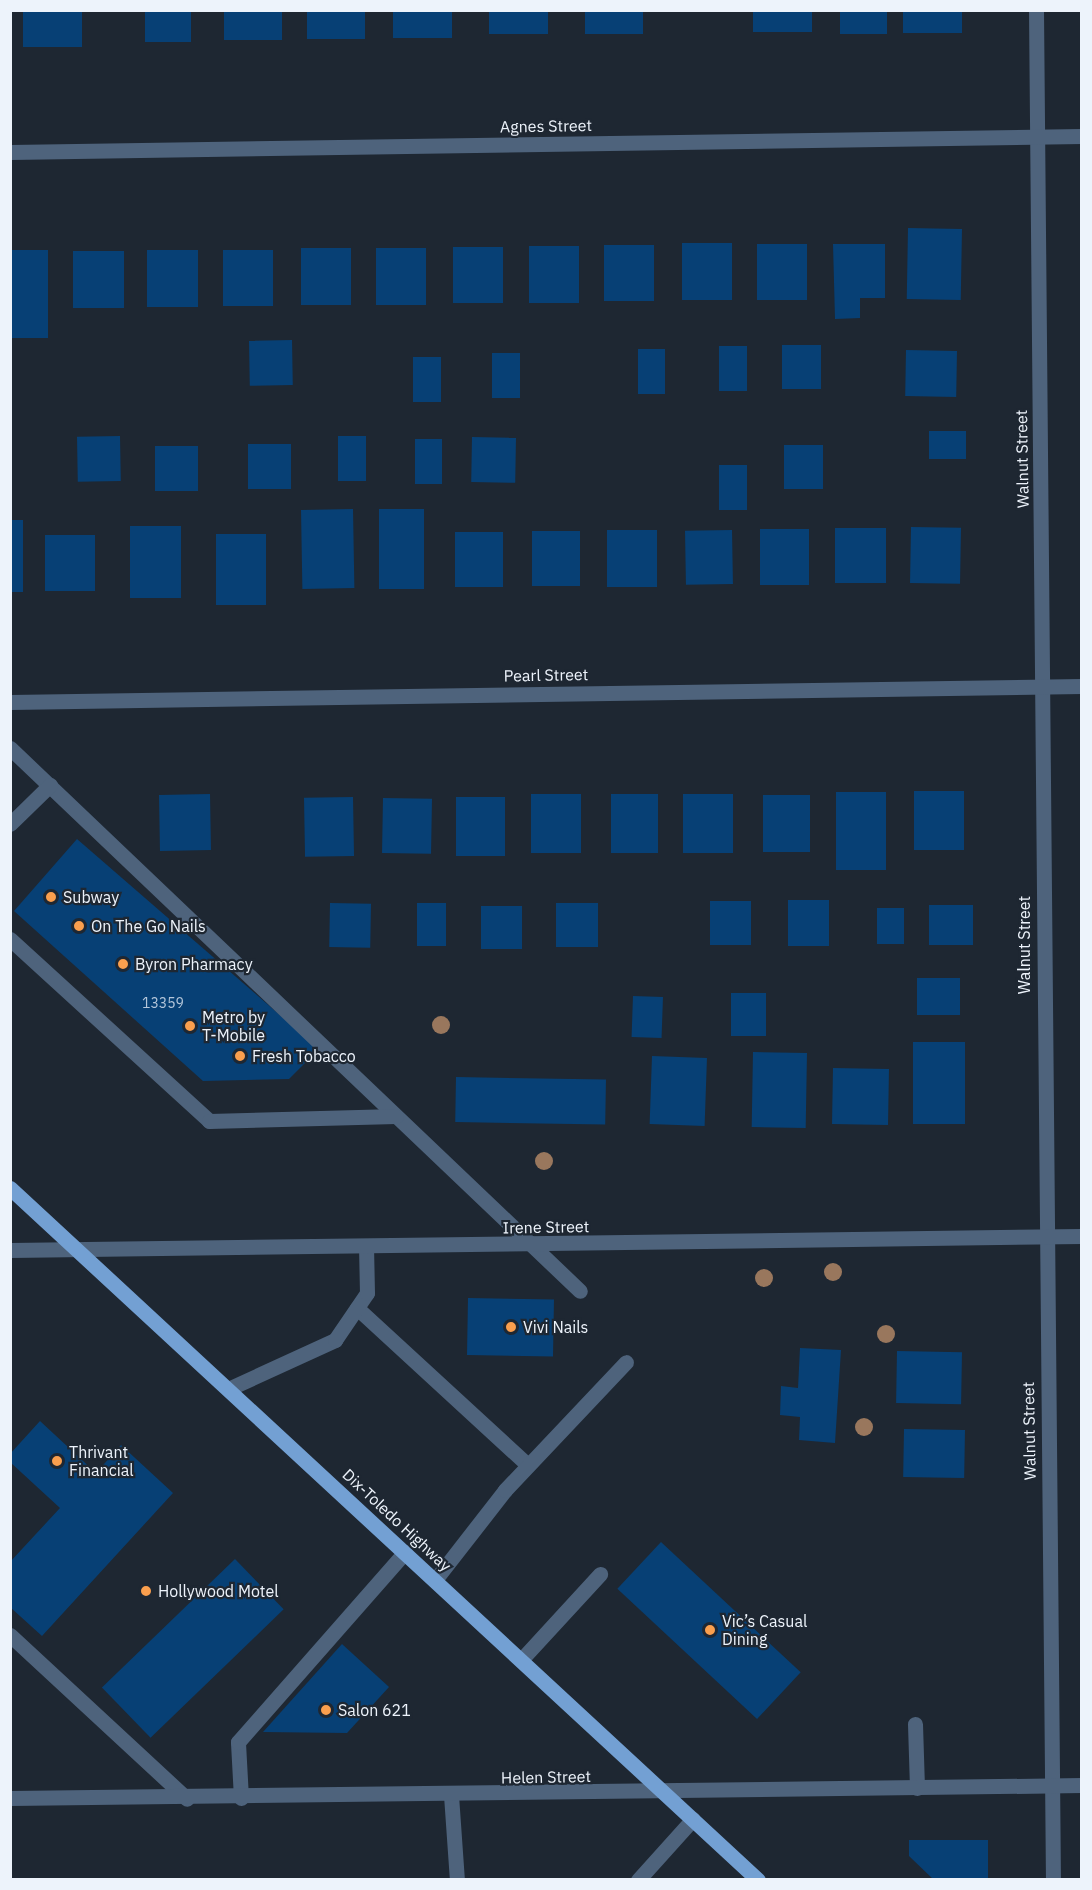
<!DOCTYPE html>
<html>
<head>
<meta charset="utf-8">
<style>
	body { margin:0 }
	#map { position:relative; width:1092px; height:1890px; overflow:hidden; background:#1e2732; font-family:"IBM Plex Sans",sans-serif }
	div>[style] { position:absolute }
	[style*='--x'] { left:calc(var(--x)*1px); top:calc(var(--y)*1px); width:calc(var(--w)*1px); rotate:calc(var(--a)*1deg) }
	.building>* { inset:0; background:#074075; transform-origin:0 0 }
	.service>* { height:15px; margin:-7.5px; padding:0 7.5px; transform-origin:7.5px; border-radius:7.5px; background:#4e637c }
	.minor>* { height:15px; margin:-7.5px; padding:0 7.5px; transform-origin:7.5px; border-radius:7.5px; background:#4e637c }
	.primary>* { height:15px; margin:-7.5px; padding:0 7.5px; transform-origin:7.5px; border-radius:7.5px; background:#73a0d3 }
	.trees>* { width:18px; height:18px; margin:-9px; border-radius:50%; background:#99775d }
	.dots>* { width:16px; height:16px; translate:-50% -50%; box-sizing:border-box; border:3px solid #1e2732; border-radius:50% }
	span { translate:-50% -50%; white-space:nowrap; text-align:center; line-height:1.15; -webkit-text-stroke:4.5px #1e2732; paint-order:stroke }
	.number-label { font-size:14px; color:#b4c6da }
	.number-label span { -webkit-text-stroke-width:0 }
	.street-label { font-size:16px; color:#edf3fb }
	.poi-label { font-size:16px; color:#edf3fb }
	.left { translate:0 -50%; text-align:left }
	.frame { position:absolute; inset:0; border:12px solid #edf3fb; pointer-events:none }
</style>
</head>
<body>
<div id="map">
	<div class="building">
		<i style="left:23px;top:10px;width:59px;height:37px"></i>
		<i style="left:145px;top:10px;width:46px;height:32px"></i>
		<i style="left:224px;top:10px;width:58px;height:30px"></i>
		<i style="left:307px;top:10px;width:58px;height:29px"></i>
		<i style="left:393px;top:10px;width:59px;height:28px"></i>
		<i style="left:489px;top:10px;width:59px;height:24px"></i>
		<i style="left:585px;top:10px;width:58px;height:24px"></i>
		<i style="left:753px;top:10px;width:59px;height:22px"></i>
		<i style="left:840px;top:10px;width:47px;height:24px"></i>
		<i style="left:903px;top:10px;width:59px;height:23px"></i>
		<i style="left:908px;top:228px;width:54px;height:71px;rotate:1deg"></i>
		<i style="left:682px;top:243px;width:50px;height:57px"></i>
		<i style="left:757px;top:244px;width:50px;height:56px"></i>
		<i style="clip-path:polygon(833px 244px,885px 244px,885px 298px,860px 298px,860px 318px,835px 319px)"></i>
		<i style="left:604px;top:245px;width:50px;height:56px"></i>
		<i style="left:529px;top:246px;width:50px;height:57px"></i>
		<i style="left:453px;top:247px;width:50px;height:56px"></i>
		<i style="left:301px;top:248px;width:50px;height:57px"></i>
		<i style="left:376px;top:248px;width:50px;height:57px"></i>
		<i style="left:10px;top:250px;width:38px;height:88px"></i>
		<i style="left:147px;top:250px;width:51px;height:57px"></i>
		<i style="left:223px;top:250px;width:50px;height:56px"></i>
		<i style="left:73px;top:251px;width:51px;height:57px"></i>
		<i style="left:292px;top:340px;width:45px;height:43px;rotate:89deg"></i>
		<i style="left:782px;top:345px;width:39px;height:44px"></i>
		<i style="left:719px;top:346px;width:28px;height:45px"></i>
		<i style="left:638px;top:349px;width:27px;height:45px"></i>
		<i style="left:906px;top:350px;width:51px;height:46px;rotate:1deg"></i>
		<i style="left:492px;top:353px;width:28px;height:45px"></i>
		<i style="left:413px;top:357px;width:28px;height:45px"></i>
		<i style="left:966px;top:431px;width:28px;height:37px;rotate:90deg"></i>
		<i style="left:120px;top:436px;width:45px;height:43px;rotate:89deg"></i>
		<i style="left:338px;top:436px;width:28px;height:45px"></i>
		<i style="left:472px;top:437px;width:44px;height:45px;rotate:1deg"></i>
		<i style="left:415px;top:439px;width:27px;height:45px"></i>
		<i style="left:248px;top:444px;width:43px;height:45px"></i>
		<i style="left:784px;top:445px;width:39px;height:44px"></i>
		<i style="left:155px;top:446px;width:43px;height:45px"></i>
		<i style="left:747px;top:465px;width:45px;height:28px;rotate:90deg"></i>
		<i style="left:353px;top:509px;width:79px;height:52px;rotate:89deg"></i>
		<i style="left:379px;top:509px;width:45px;height:80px"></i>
		<i style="left:10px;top:520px;width:13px;height:72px"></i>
		<i style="left:181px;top:526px;width:72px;height:51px;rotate:90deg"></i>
		<i style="left:911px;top:527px;width:50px;height:56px;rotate:1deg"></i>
		<i style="left:886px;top:528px;width:55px;height:51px;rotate:90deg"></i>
		<i style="left:760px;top:529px;width:49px;height:56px"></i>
		<i style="left:607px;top:530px;width:50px;height:57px"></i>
		<i style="left:732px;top:530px;width:54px;height:47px;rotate:89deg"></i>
		<i style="left:580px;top:531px;width:55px;height:48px;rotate:90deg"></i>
		<i style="left:455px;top:532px;width:48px;height:55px"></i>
		<i style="left:216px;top:534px;width:50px;height:71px"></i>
		<i style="left:45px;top:535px;width:50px;height:56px"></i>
		<i style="left:964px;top:791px;width:59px;height:50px;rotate:90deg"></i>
		<i style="left:886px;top:792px;width:78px;height:50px;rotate:90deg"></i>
		<i style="left:210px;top:794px;width:56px;height:51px;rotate:89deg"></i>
		<i style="left:531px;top:794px;width:50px;height:59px"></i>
		<i style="left:611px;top:794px;width:47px;height:59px"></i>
		<i style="left:683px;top:794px;width:50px;height:59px"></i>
		<i style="left:763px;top:795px;width:47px;height:57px"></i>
		<i style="left:353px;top:797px;width:59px;height:49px;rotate:89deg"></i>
		<i style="left:456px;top:797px;width:49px;height:59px"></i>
		<i style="left:383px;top:798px;width:49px;height:55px;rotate:1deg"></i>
		<i style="clip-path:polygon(77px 839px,319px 1049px,289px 1079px,203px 1081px,14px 911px)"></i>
		<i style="left:788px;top:900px;width:41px;height:46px"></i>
		<i style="left:710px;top:901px;width:41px;height:44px"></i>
		<i style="left:330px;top:903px;width:41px;height:44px;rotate:1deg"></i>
		<i style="left:417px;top:903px;width:29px;height:43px"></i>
		<i style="left:556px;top:903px;width:42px;height:44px"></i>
		<i style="left:929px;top:905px;width:44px;height:40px"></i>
		<i style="left:481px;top:906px;width:41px;height:43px"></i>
		<i style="left:877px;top:908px;width:27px;height:36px"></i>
		<i style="left:917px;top:978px;width:43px;height:37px"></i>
		<i style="left:731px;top:993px;width:35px;height:43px"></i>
		<i style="left:633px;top:996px;width:30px;height:41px;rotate:2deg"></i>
		<i style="left:913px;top:1042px;width:52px;height:82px"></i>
		<i style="left:753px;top:1052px;width:54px;height:75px;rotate:1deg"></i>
		<i style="left:652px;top:1056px;width:55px;height:68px;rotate:2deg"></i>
		<i style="left:833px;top:1068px;width:56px;height:56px;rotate:1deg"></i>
		<i style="left:456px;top:1077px;width:150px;height:45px;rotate:1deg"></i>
		<i style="left:468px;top:1298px;width:86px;height:57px;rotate:1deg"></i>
		<i style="clip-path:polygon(800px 1348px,841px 1350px,835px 1443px,799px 1440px,800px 1417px,780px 1415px,781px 1386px,798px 1388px)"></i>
		<i style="left:897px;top:1351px;width:65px;height:52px;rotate:1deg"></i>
		<i style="clip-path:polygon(40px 1421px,96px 1473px,121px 1445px,173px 1493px,42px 1636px,10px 1607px,10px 1562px,60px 1508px,10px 1462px,10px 1454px)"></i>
		<i style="left:904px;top:1429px;width:61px;height:48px;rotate:1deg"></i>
		<i style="left:661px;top:1542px;width:191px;height:64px;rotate:43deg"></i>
		<i style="left:235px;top:1559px;width:70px;height:185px;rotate:46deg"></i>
		<i style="clip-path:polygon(342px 1644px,389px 1687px,347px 1733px,263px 1732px)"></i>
		<i style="clip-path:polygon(909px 1840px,988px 1840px,988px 1880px,934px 1880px,909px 1856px)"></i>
	</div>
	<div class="service">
		<i style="--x:10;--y:748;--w:787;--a:43.61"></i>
		<i style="--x:10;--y:824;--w:56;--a:-44.3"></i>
		<i style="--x:10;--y:939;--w:270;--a:42.4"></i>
		<i style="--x:209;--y:1121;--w:187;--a:-1.5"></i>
		<i style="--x:357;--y:1308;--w:232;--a:42.6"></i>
		<i style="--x:228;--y:1389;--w:118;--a:-24.6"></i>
		<i style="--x:335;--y:1340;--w:57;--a:-55.8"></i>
		<i style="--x:367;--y:1293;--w:46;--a:-91.2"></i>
		<i style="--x:435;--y:1580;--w:114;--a:-52.1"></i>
		<i style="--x:505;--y:1490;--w:176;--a:-46.6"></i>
		<i style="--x:10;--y:1635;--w:241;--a:42.8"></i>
		<i style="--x:521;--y:1660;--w:117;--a:-47.4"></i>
		<i style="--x:915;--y:1724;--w:64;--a:88.2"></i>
		<i style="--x:451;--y:1795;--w:85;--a:86"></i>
		<i style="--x:241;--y:1798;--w:56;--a:-93.1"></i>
		<i style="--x:238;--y:1742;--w:253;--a:-48.7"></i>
		<i style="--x:638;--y:1880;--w:82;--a:-48"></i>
	</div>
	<div class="minor">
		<i style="--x:1036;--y:10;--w:1870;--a:89.48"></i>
		<i style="--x:10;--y:152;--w:1072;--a:-0.86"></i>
		<i style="--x:10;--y:702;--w:1072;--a:-0.86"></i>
		<i style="--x:10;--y:1250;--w:1072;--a:-0.75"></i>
		<i style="--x:10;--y:1798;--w:1072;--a:-0.69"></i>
	</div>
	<div class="primary">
		<i style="--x:10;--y:1188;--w:1019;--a:42.77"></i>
	</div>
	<div class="trees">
		<i style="left:441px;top:1025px"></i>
		<i style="left:544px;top:1161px"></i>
		<i style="left:833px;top:1272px"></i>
		<i style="left:764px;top:1278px"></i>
		<i style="left:886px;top:1334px"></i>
		<i style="left:864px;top:1427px"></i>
	</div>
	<div class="dots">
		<i style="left:51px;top:897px;background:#fa9f4e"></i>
		<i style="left:79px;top:926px;background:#fa9f4e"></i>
		<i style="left:123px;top:964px;background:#fa9f4e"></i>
		<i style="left:190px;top:1026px;background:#fa9f4e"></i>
		<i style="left:240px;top:1056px;background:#fa9f4e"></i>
		<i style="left:511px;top:1327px;background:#fa9f4e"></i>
		<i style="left:57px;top:1461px;background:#fa9f4e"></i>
		<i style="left:146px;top:1591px;background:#fa9f4e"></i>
		<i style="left:710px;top:1630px;background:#fa9f4e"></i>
		<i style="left:326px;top:1710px;background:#fa9f4e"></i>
	</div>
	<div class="number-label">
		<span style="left:163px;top:1003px">13359</span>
	</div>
	<div class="street-label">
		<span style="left:546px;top:126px;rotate:-1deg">Agnes Street</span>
		<span style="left:1022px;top:459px;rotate:-91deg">Walnut Street</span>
		<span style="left:546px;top:675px;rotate:-1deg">Pearl Street</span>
		<span style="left:1024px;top:945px;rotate:-90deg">Walnut Street</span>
		<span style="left:546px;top:1227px;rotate:-1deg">Irene Street</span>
		<span style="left:1029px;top:1431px;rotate:-91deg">Walnut Street</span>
		<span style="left:397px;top:1520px;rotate:43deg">Dix-Toledo Highway</span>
		<span style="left:546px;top:1777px;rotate:-1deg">Helen Street</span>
	</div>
	<div class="poi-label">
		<span class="left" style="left:63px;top:897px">Subway</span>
		<span class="left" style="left:91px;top:926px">On The Go Nails</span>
		<span class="left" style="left:135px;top:964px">Byron Pharmacy</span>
		<span class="left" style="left:202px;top:1026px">Metro by<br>T-Mobile</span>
		<span class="left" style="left:252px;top:1056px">Fresh Tobacco</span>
		<span class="left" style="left:523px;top:1327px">Vivi Nails</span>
		<span class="left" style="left:69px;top:1461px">Thrivant<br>Financial</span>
		<span class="left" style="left:158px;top:1591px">Hollywood Motel</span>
		<span class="left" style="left:722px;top:1630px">Vic’s Casual<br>Dining</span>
		<span class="left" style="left:338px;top:1710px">Salon 621</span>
	</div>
	<div class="frame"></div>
</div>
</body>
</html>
